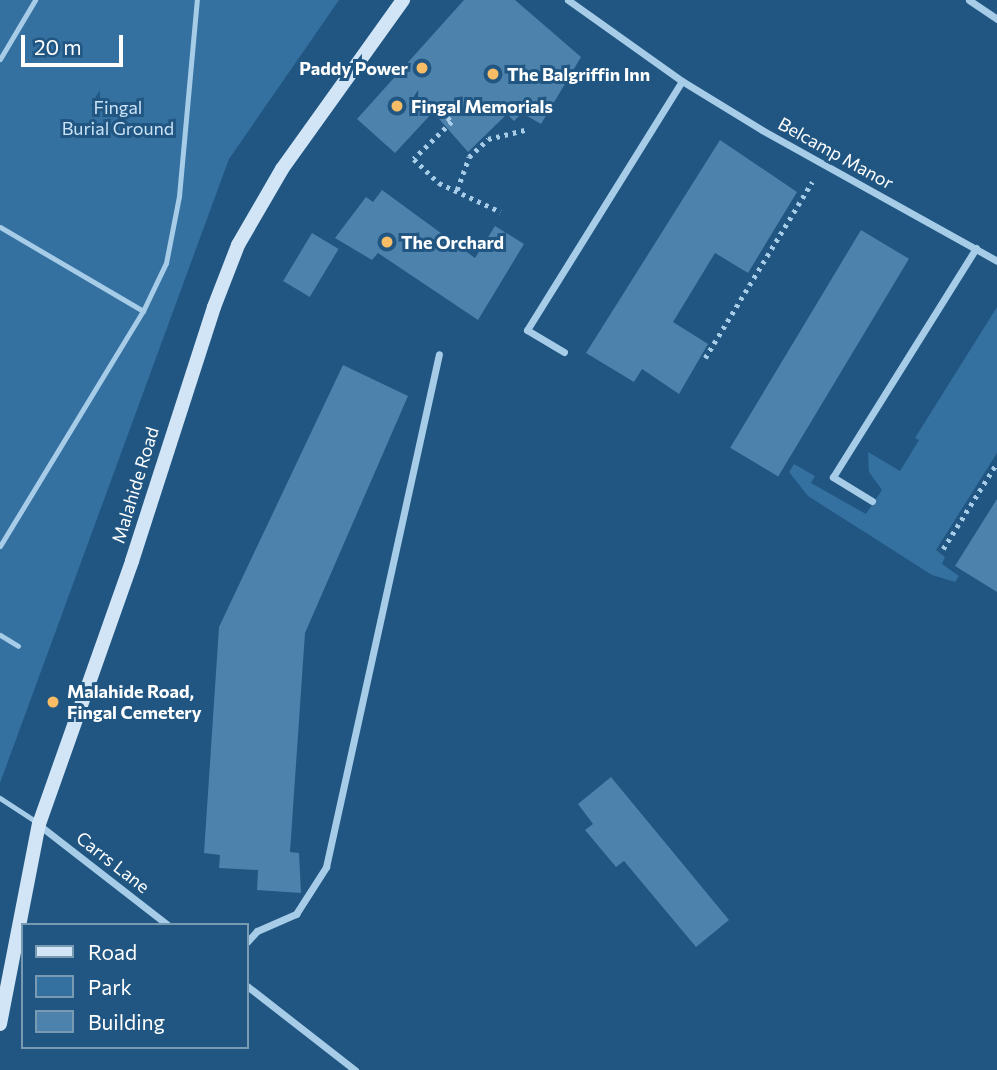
<!DOCTYPE html>
<html>
<head>
<meta charset="utf-8">
<style>
	body { margin:0 }
	#map { position:relative; width:997px; height:1070px; overflow:hidden; background:#205681; font-family:Commissioner,sans-serif }
	div>[style] { position:absolute }
	[style*='--x'] { left:calc(var(--x)*1px); top:calc(var(--y)*1px); width:calc(var(--w)*1px); rotate:calc(var(--a)*1deg) }
	.green>* { inset:0; background:#3470a0 }
	.building>* { inset:0; background:#4c82ac; transform-origin:0 0 }
	.path>* { height:4.5px; margin-top:-2.25px; transform-origin:0; background:repeating-linear-gradient(90deg,#a6cce8 0 3.5px,transparent 0 8.5px) }
	.service>* { height:5px; margin:-2.5px; padding:0 2.5px; transform-origin:2.5px; border-radius:2.5px; background:#a6cce8 }
	.minor>* { height:7px; margin:-3.5px; padding:0 3.5px; transform-origin:3.5px; border-radius:3.5px; background:#a6cce8 }
	.secondary>* { height:14px; margin:-7px; padding:0 7px; transform-origin:7px; border-radius:7px; background:#d1e5f7 }
	.dots>* { width:19px; height:19px; translate:-50% -50%; box-sizing:border-box; border:4px solid #205681; border-radius:50% }
	span { translate:-50% -50%; white-space:nowrap; text-align:center; line-height:1.15; -webkit-text-stroke:6px #205681; paint-order:stroke }
	.poi-label { font-size:18px; color:#fff; font-weight:700 }
	.right { translate:-100% -50%; text-align:right }
	.left { translate:0 -50%; text-align:left }
	.park-label { font-size:18px; color:#cae3f6 }
	.street-label { font-size:18px; color:#fff }
	.legend { position:absolute; left:21px; top:923px; width:228px; height:126px; box-sizing:border-box; background:#205681; border:2px solid #799ab3; margin:0; padding:9px 12px; list-style:none; font-size:21px; color:#fff }
	.legend li { display:flex; align-items:center; gap:14px; height:35px }
	.legend b { width:35px; border:2px solid #799ab3 }
	.scale { position:absolute; left:21px; top:35px; width:102px; height:32px; box-sizing:border-box; border:4px solid #fff; border-top:0; padding-left:9px; font-size:21px; line-height:24px; white-space:nowrap; color:#fff; -webkit-text-stroke:5px #205681; paint-order:stroke }
</style>
</head>
<body>
<div id="map">
	<div class="green">
		<i style="clip-path:polygon(0 0,339px 0,229px 159px,0 783px)"></i>
		<i style="clip-path:polygon(997px 307px,997px 453px,936px 550px,945px 557px,942px 564px,959px 576px,955px 582px,932px 575px,808px 496px,789px 472px,794px 464px,815px 476px,811px 483px,866px 514px,882px 490px,869px 472px,868px 452px,900px 471px,919px 440px,915px 438px)"></i>
	</div>
	<div class="building">
		<i style="clip-path:polygon(464px 0,515px 0,581px 57px,541px 124px,522px 113px,514px 121px,507px 114px,468px 152px,433px 112px,395px 153px,357px 119px)"></i>
		<i style="clip-path:polygon(720px 140px,797px 192px,748px 273px,715px 253px,673px 322px,708px 344px,679px 394px,642px 369px,634px 382px,586px 353px)"></i>
		<i style="clip-path:polygon(382px 190px,475px 258px,495px 226px,524px 244px,478px 320px,378px 253px,372px 260px,335px 238px,366px 197px,373px 202px)"></i>
		<i style="left:861px;top:230px;width:56px;height:254px;rotate:31deg"></i>
		<i style="left:312px;top:233px;width:31px;height:56px;rotate:31deg"></i>
		<i style="clip-path:polygon(343px 365px,408px 396px,305px 633px,290px 852px,299px 853px,301px 893px,257px 890px,258px 870px,219px 868px,220px 855px,204px 853px,219px 627px)"></i>
		<i style="clip-path:polygon(997px 499px,997px 592px,955px 566px)"></i>
		<i style="clip-path:polygon(611px 777px,729px 920px,696px 947px,624px 861px,616px 867px,585px 830px,593px 824px,578px 804px)"></i>
	</div>
	<div class="path">
		<i style="--x:436;--y:105;--w:23;--a:47"></i>
		<i style="--x:452;--y:122;--w:53;--a:135.8"></i>
		<i style="--x:414;--y:159;--w:35;--a:44"></i>
		<i style="--x:439;--y:183;--w:68;--a:25.1"></i>
		<i style="--x:457;--y:190;--w:35;--a:-70"></i>
		<i style="--x:469;--y:157;--w:26;--a:-43"></i>
		<i style="--x:488;--y:139;--w:42;--a:-13.7"></i>
		<i style="--x:705;--y:358;--w:206;--a:-58.7"></i>
		<i style="--x:943;--y:549;--w:102;--a:-57.9"></i>
	</div>
	<div class="service">
		<i style="--x:0;--y:59;--w:69;--a:-59.3"></i>
		<i style="--x:0;--y:227;--w:166;--a:30.4"></i>
		<i style="--x:0;--y:546;--w:275;--a:-58.7"></i>
		<i style="--x:143;--y:311;--w:53;--a:-64.4"></i>
		<i style="--x:166;--y:263;--w:68;--a:-79"></i>
		<i style="--x:179;--y:196;--w:197;--a:-84.8"></i>
		<i style="--x:0;--y:635;--w:21;--a:31"></i>
		<i style="--x:0;--y:798;--w:45;--a:33.3"></i>
	</div>
	<div class="minor">
		<i style="--x:568;--y:0;--w:140;--a:35.4"></i>
		<i style="--x:682;--y:81;--w:94;--a:31.5"></i>
		<i style="--x:762;--y:130;--w:269;--a:29.1"></i>
		<i style="--x:969;--y:0;--w:34;--a:34"></i>
		<i style="--x:564;--y:352;--w:43;--a:-149.3"></i>
		<i style="--x:527;--y:330;--w:293;--a:-58.1"></i>
		<i style="--x:872;--y:501;--w:46;--a:-148.4"></i>
		<i style="--x:833;--y:477;--w:270;--a:-58"></i>
		<i style="--x:39;--y:825;--w:163;--a:37.8"></i>
		<i style="--x:247;--y:942;--w:15;--a:-48"></i>
		<i style="--x:257;--y:931;--w:43;--a:-23.6"></i>
		<i style="--x:296;--y:914;--w:56;--a:-57.4"></i>
		<i style="--x:326;--y:867;--w:525;--a:-77.58"></i>
		<i style="--x:247;--y:986;--w:137;--a:37.9"></i>
	</div>
	<div class="secondary">
		<i style="--x:0;--y:1024;--w:204;--a:-79"></i>
		<i style="--x:39;--y:824;--w:279;--a:-70.5"></i>
		<i style="--x:132;--y:561;--w:267;--a:-72.1"></i>
		<i style="--x:214;--y:307;--w:66;--a:-68.8"></i>
		<i style="--x:238;--y:245;--w:88;--a:-59.9"></i>
		<i style="--x:282;--y:169;--w:208;--a:-54.4"></i>
	</div>
	<div class="dots">
		<i style="left:422px;top:68px;background:#f6bc66"></i>
		<i style="left:493px;top:74px;background:#f6bc66"></i>
		<i style="left:397px;top:106px;background:#f6bc66"></i>
		<i style="left:387px;top:242px;background:#f6bc66"></i>
		<i style="left:53px;top:702px;background:#f6bc66"></i>
	</div>
	<div class="poi-label">
		<span class="right" style="left:408px;top:68px">Paddy Power</span>
		<span class="left" style="left:507px;top:74px">The Balgriffin Inn</span>
		<span class="left" style="left:411px;top:106px">Fingal Memorials</span>
		<span class="left" style="left:401px;top:242px">The Orchard</span>
		<span class="left" style="left:67px;top:702px">Malahide Road,<br>Fingal Cemetery</span>
	</div>
	<div class="park-label">
		<span style="left:118px;top:118px">Fingal<br>Burial Ground</span>
	</div>
	<div class="street-label">
		<span style="left:836px;top:153px;rotate:29deg">Belcamp Manor</span>
		<span style="left:135px;top:485px;rotate:-73deg">Malahide Road</span>
		<span style="left:113px;top:862px;rotate:38deg">Carrs Lane</span>
	</div>
	<ul class="legend">
	<li><b style="height:9px;background:#d1e5f7"></b>Road</li>
	<li><b style="height:19px;background:#3470a0"></b>Park</li>
	<li><b style="height:19px;background:#4c82ac"></b>Building</li>
	</ul>
	<div class="scale">20 m</div>
</div>
</body>
</html>
